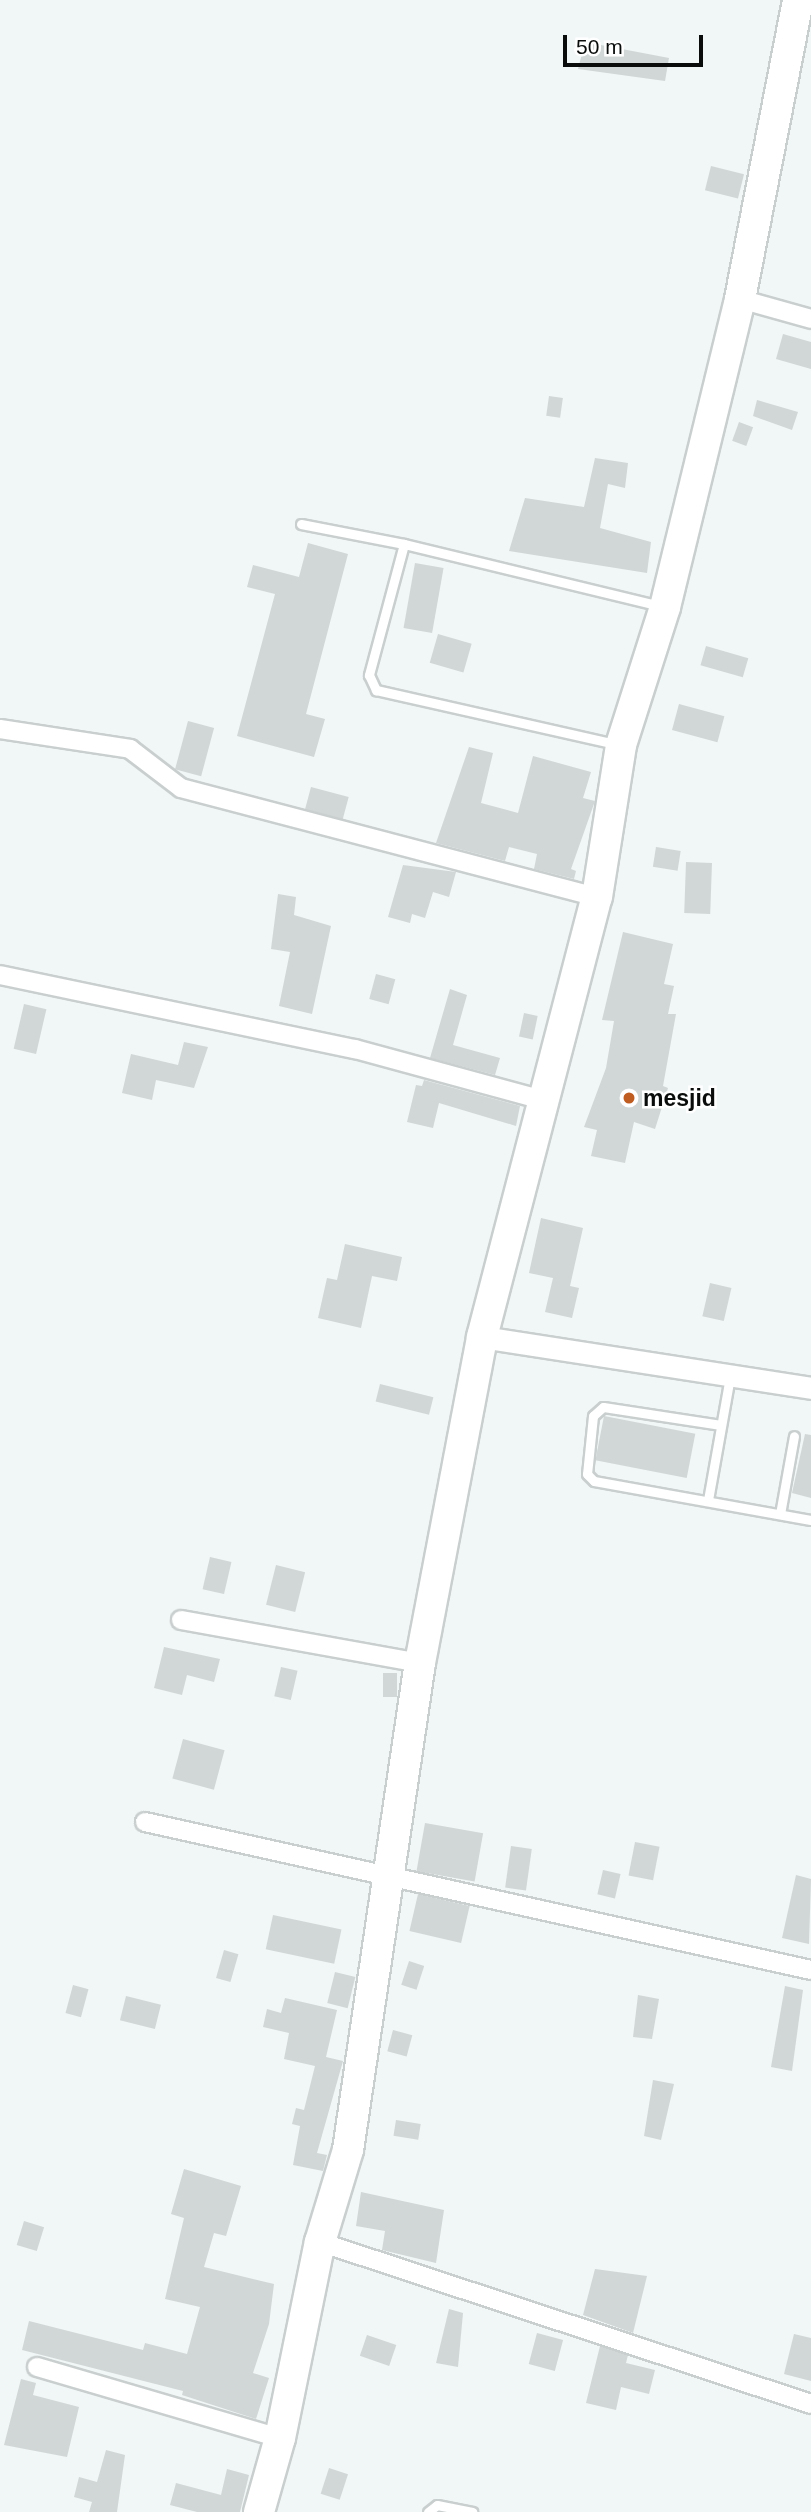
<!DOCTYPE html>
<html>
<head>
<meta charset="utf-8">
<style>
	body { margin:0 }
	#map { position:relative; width:811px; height:2512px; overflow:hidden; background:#f1f6f7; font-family:Arial,sans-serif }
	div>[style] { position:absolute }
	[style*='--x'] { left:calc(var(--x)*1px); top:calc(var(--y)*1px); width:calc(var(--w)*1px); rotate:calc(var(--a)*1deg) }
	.building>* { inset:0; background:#d1d6d6; transform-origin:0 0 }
	.roads { filter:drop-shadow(2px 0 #c9cece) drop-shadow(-2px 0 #c9cece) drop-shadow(0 2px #c9cece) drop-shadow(0 -2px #c9cece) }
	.service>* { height:9px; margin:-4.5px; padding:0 4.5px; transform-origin:4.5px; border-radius:4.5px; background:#fff }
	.minor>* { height:18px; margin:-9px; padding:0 9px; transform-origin:9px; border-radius:9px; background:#fff }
	.tertiary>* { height:21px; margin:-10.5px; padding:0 10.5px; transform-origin:10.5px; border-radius:10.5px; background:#fff }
	.trunk>* { height:30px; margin:-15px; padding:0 15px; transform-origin:15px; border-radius:15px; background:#fff }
	.dots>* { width:19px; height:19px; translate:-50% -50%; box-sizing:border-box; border:4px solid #fff; border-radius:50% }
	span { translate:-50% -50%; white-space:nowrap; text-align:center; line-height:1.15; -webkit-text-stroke:5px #fff; paint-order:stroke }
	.poi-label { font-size:23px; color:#0a0c0c; font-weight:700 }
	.left { translate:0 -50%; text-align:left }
	.scale { position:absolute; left:563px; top:35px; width:140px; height:32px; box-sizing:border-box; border:4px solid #0a0c0c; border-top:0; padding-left:9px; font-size:21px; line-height:24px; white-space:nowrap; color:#0a0c0c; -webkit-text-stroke:5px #fff; paint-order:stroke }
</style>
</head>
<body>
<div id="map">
	<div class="building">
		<i style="clip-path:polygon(585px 42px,669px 58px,665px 81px,578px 69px)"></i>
		<i style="left:711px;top:166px;width:34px;height:25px;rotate:14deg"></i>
		<i style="clip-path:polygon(783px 334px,811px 342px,811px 369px,776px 359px)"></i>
		<i style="left:549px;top:396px;width:14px;height:20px;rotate:8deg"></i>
		<i style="clip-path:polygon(757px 400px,798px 412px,792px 430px,753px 416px)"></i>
		<i style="left:739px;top:422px;width:15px;height:20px;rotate:20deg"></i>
		<i style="clip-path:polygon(595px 458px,628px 463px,625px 488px,608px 484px,600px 528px,651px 542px,647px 573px,509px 551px,525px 498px,584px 507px)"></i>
		<i style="clip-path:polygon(308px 543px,348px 554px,306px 714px,325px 719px,314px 757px,237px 736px,275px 594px,247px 587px,253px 565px,299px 577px)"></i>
		<i style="left:415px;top:563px;width:29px;height:66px;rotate:10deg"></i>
		<i style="left:438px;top:634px;width:35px;height:30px;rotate:16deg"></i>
		<i style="left:706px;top:646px;width:44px;height:20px;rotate:16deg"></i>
		<i style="left:679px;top:704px;width:47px;height:27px;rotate:15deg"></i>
		<i style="left:188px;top:721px;width:27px;height:50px;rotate:15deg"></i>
		<i style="clip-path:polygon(469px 747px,493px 753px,481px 803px,518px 813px,533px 756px,591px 772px,583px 798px,595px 801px,571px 869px,576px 871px,574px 879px,534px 869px,537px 854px,509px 847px,505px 861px,436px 843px)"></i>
		<i style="left:311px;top:787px;width:39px;height:23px;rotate:15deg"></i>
		<i style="left:656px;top:847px;width:25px;height:20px;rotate:9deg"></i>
		<i style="left:686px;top:862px;width:26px;height:51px;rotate:2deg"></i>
		<i style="clip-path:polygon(403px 865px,456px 872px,449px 897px,433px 892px,425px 918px,412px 914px,410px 923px,388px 917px)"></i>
		<i style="clip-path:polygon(278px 894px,296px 897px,294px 915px,331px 926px,312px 1014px,279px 1006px,290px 952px,271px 949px)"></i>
		<i style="clip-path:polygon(623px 932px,673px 944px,664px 984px,674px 986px,668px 1014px,676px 1014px,663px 1086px,668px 1088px,655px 1129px,634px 1122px,625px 1163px,591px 1156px,597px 1130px,584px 1127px,606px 1068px,614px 1021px,602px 1020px)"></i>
		<i style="left:376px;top:974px;width:20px;height:26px;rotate:15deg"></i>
		<i style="clip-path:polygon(450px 989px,467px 995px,453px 1045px,500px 1058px,495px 1075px,430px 1058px)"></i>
		<i style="left:24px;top:1004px;width:23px;height:46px;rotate:13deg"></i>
		<i style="left:524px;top:1013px;width:14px;height:24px;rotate:12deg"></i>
		<i style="clip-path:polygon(184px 1042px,208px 1047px,194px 1088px,156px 1080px,152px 1100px,122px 1093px,131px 1054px,178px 1065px)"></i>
		<i style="clip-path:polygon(424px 1080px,520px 1106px,516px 1126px,439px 1103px,433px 1128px,407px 1122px,416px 1085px,422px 1086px)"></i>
		<i style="clip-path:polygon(541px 1218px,583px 1228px,570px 1286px,579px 1288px,572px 1318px,545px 1312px,553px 1278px,529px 1273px)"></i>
		<i style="clip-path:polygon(345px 1244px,402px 1257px,397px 1281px,372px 1276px,361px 1328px,318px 1318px,327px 1278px,337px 1280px)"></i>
		<i style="left:710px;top:1283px;width:22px;height:34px;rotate:13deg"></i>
		<i style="left:380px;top:1384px;width:55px;height:18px;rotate:14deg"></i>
		<i style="left:604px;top:1416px;width:93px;height:45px;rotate:11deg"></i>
		<i style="clip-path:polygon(805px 1434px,811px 1435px,811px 1498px,792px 1493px)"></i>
		<i style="left:210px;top:1557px;width:22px;height:33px;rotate:13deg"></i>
		<i style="left:276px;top:1565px;width:30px;height:41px;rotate:14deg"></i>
		<i style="clip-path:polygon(164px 1647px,220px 1659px,214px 1682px,187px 1675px,182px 1695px,154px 1688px)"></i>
		<i style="left:281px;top:1667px;width:17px;height:30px;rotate:13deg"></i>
		<i style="left:397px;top:1673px;width:24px;height:14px;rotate:90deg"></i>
		<i style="left:183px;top:1739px;width:43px;height:41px;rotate:15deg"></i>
		<i style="left:425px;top:1823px;width:59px;height:49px;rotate:10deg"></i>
		<i style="left:635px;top:1842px;width:25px;height:34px;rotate:11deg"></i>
		<i style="left:511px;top:1846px;width:21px;height:42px;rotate:8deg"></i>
		<i style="left:603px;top:1870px;width:18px;height:25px;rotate:13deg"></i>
		<i style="clip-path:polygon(796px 1875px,811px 1879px,809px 1944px,782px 1938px)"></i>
		<i style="left:418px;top:1894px;width:53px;height:38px;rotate:13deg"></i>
		<i style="left:273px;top:1915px;width:70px;height:35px;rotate:12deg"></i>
		<i style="left:224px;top:1950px;width:15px;height:29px;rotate:16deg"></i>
		<i style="left:409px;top:1961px;width:16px;height:25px;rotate:18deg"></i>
		<i style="left:335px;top:1972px;width:21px;height:32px;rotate:14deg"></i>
		<i style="left:73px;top:1985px;width:16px;height:29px;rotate:15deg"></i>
		<i style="clip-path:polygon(785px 1986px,803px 1990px,792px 2071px,771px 2067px)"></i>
		<i style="clip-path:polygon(638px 1995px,659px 1999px,652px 2039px,633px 2037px)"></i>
		<i style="left:126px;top:1996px;width:36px;height:25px;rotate:14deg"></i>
		<i style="clip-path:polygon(285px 1998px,337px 2010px,326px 2057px,343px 2061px,317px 2153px,327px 2155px,323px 2171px,293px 2165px,300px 2126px,292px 2124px,296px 2108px,304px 2110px,315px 2066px,284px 2059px,289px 2033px,263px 2027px,267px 2009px,281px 2013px)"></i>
		<i style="left:393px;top:2030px;width:20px;height:22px;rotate:15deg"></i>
		<i style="clip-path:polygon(653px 2080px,674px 2084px,661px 2140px,644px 2136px)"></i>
		<i style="left:396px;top:2120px;width:25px;height:16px;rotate:9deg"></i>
		<i style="clip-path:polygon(184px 2169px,241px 2186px,226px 2236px,214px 2233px,204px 2267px,274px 2284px,269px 2324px,253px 2373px,269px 2378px,256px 2419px,182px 2395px,183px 2391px,22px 2350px,29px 2321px,143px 2350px,145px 2343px,187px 2354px,200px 2307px,165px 2299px,184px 2218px,171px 2214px)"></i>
		<i style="clip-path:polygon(361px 2192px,444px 2210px,436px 2263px,382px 2250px,385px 2231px,356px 2226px)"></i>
		<i style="left:24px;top:2221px;width:21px;height:25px;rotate:17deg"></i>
		<i style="clip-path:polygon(595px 2269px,647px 2276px,633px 2333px,583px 2315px)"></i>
		<i style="clip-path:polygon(449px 2309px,463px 2313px,458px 2367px,436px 2363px)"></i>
		<i style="left:537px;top:2333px;width:27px;height:32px;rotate:15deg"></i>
		<i style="clip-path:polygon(794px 2334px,811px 2338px,811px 2381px,784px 2374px)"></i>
		<i style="left:367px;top:2335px;width:31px;height:22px;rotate:19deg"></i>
		<i style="clip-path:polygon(600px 2346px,628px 2355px,626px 2363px,655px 2370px,649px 2394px,621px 2387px,616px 2410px,586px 2403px)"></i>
		<i style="clip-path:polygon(21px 2379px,36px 2383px,33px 2395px,79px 2407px,67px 2457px,4px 2445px)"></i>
		<i style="clip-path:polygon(106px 2450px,125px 2455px,117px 2512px,89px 2512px,92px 2502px,74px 2497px,79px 2477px,97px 2482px)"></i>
		<i style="left:329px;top:2468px;width:20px;height:27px;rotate:18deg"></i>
		<i style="clip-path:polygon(227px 2469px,249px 2475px,240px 2512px,197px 2512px,170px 2505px,176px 2483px,221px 2495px)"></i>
	</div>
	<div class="roads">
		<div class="service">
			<i style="--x:301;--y:524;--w:105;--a:11"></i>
			<i style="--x:404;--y:544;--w:136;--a:105"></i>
			<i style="--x:369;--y:675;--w:17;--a:65"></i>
			<i style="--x:376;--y:690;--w:246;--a:12.7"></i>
			<i style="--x:404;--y:544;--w:263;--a:13.6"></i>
			<i style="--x:721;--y:1425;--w:119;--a:-171.3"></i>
			<i style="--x:603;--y:1407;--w:13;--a:138"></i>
			<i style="--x:593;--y:1416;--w:58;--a:95.9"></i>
			<i style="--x:587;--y:1474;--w:10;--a:45"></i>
			<i style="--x:594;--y:1481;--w:220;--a:10.2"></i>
			<i style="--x:708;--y:1500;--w:125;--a:-79.9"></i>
			<i style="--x:780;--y:1514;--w:79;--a:-79.8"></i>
			<i style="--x:428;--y:2512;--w:11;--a:-38"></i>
			<i style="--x:437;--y:2505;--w:36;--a:11"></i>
		</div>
		<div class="minor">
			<i style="--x:740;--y:299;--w:74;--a:15.7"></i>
			<i style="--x:0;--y:729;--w:132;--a:8.7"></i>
			<i style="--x:130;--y:749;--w:64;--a:37.4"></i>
			<i style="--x:181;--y:788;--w:430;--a:14.7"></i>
			<i style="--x:0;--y:975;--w:363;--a:11.8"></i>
			<i style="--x:355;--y:1049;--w:195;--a:15.2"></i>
			<i style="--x:181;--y:1620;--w:243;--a:10.2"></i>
			<i style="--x:145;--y:1822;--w:682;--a:12.53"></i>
			<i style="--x:320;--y:2242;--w:517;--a:18.26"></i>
			<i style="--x:37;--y:2367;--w:253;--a:16.3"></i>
		</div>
		<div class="tertiary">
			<i style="--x:482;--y:1337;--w:333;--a:8.8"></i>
		</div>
		<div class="trunk">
			<i style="--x:259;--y:2512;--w:77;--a:-74.2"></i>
			<i style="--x:280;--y:2438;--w:200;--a:-78.5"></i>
			<i style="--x:320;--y:2242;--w:96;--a:-73.1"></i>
			<i style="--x:348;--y:2150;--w:492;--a:-81.6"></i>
			<i style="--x:420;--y:1663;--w:332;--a:-79.2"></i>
			<i style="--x:482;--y:1337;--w:455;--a:-75.4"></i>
			<i style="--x:597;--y:897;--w:154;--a:-81"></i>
			<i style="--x:621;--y:745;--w:145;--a:-72.3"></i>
			<i style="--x:665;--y:607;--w:317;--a:-76.3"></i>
			<i style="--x:740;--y:299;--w:305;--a:-79"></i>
		</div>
	</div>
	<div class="dots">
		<i style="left:629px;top:1098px;background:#bf5c21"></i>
	</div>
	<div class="poi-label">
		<span class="left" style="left:643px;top:1098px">mesjid</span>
	</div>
	<div class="scale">50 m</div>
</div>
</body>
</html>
